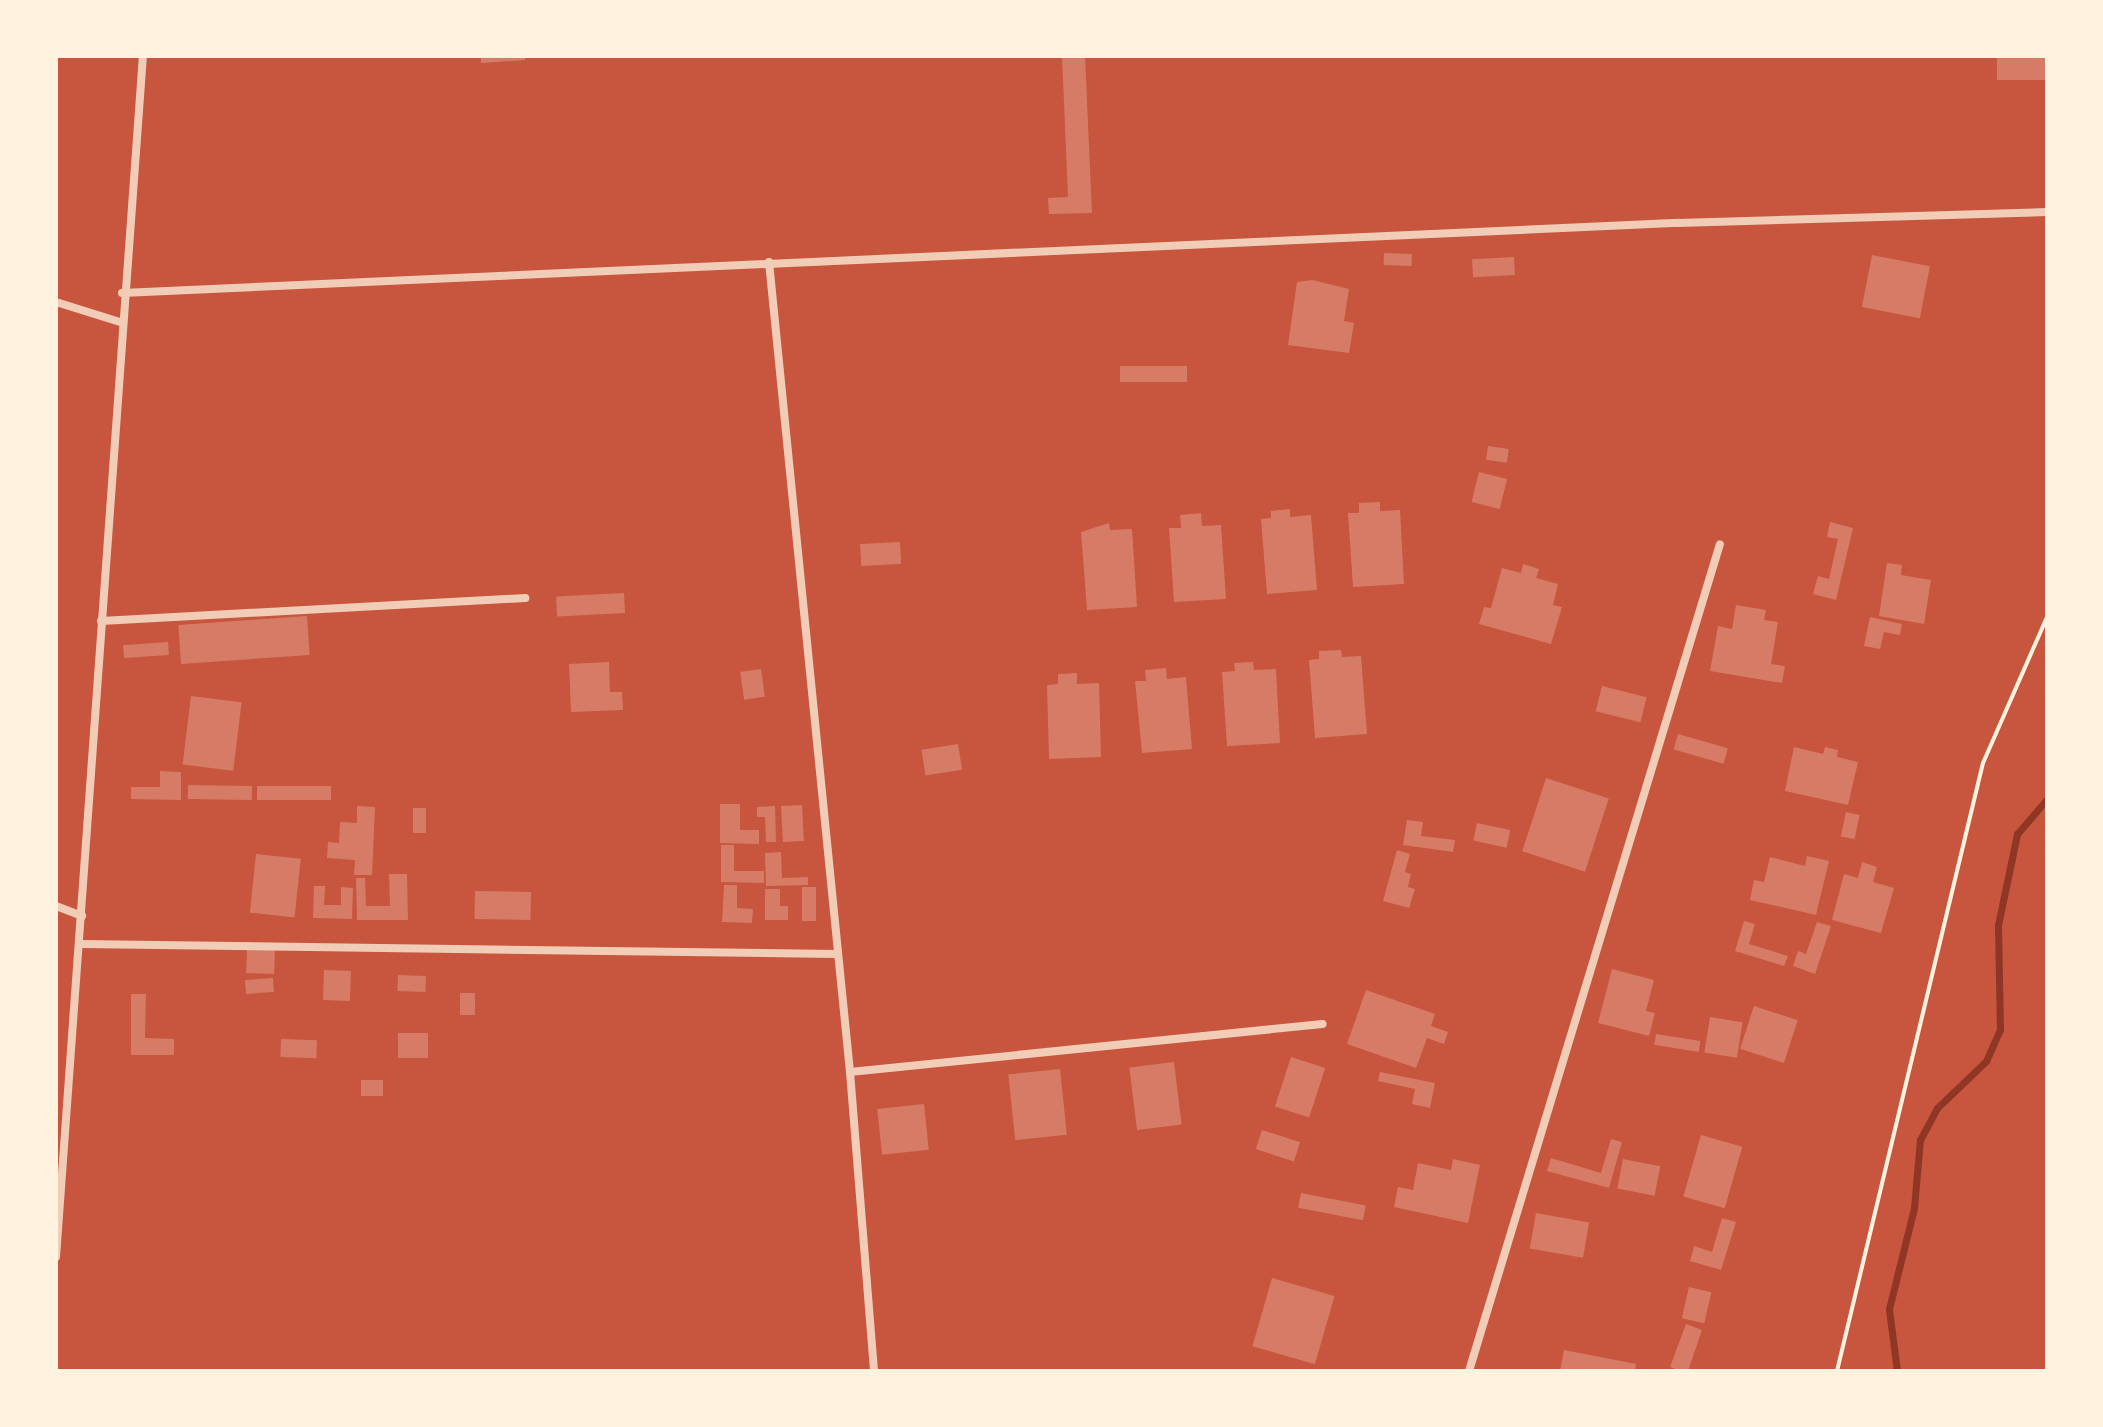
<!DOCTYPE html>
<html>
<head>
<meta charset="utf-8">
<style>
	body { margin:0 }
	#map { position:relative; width:2103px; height:1427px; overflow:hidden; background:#c8553d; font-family:"Source Sans 3",sans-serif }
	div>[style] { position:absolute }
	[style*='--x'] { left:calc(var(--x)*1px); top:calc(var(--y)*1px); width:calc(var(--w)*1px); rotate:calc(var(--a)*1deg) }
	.stream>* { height:7px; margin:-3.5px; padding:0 3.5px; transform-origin:3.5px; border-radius:3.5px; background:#8f3625 }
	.building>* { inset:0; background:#d67c66; transform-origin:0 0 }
	.path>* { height:4px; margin:-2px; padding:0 2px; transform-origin:2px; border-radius:2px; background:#fff3e0 }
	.minor>* { height:8px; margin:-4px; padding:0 4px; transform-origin:4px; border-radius:4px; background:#f1ccb7 }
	span { translate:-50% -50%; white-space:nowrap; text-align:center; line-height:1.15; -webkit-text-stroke:6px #fff3e0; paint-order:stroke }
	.frame { position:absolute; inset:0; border:58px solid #fff3e0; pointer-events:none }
</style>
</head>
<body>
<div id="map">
	<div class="stream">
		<i style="--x:1897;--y:1371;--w:63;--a:-97.4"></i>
		<i style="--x:1889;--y:1309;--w:104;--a:-76.1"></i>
		<i style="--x:1914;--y:1208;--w:68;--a:-85"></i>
		<i style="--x:1920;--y:1140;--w:36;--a:-62"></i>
		<i style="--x:1937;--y:1108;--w:68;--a:-43.8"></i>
		<i style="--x:1986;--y:1061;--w:34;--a:-66"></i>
		<i style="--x:2000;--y:1030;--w:105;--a:-91.1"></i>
		<i style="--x:1998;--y:925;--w:93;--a:-78.2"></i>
		<i style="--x:2017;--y:834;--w:46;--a:-49.4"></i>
	</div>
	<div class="building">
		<i style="clip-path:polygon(481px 56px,525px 56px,525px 60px,481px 63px)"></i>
		<i style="clip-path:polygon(1062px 56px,1085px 56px,1092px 213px,1049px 214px,1048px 198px,1068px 197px)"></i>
		<i style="left:1997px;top:56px;width:50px;height:24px"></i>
		<i style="left:1384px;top:253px;width:28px;height:12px;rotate:2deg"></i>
		<i style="left:1872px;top:255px;width:59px;height:53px;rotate:11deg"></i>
		<i style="left:1514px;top:257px;width:18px;height:42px;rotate:87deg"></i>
		<i style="clip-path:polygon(1312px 280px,1349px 289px,1344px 321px,1354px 323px,1349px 353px,1288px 345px,1297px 282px)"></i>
		<i style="left:1187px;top:366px;width:16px;height:67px;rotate:90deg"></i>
		<i style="left:1488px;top:446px;width:21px;height:14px;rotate:8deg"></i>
		<i style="left:1479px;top:472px;width:29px;height:31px;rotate:14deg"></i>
		<i style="clip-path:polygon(1380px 502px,1380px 511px,1400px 510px,1404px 584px,1353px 587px,1348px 513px,1359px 513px,1359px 503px)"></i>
		<i style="clip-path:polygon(1290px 509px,1290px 517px,1311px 515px,1317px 590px,1267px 594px,1261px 519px,1271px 518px,1271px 511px)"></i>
		<i style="clip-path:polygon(1201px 513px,1202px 526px,1221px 525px,1226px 599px,1174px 602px,1169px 528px,1181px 528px,1180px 515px)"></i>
		<i style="clip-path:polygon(1830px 522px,1853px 528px,1836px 600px,1813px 594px,1818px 576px,1829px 579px,1838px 539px,1827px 537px)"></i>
		<i style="clip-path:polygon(1109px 523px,1110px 530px,1132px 529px,1137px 607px,1087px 610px,1081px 532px)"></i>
		<i style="left:900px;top:542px;width:22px;height:40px;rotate:87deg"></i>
		<i style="clip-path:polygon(1887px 563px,1902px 565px,1901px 575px,1931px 580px,1924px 624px,1879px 616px)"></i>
		<i style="clip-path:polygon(1523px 564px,1539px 569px,1536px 578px,1558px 584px,1553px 605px,1562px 607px,1551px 644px,1479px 624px,1484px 607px,1491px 608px,1502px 568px,1521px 573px)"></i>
		<i style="left:624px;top:593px;width:20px;height:68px;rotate:87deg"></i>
		<i style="clip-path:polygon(1736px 605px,1766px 610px,1764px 620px,1778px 622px,1771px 664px,1785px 666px,1782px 683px,1710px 671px,1718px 626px,1732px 629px)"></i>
		<i style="left:307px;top:616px;width:39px;height:129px;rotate:86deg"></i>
		<i style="clip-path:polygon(1870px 617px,1902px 624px,1900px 635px,1884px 632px,1880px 649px,1864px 646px)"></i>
		<i style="left:168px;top:642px;width:13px;height:45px;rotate:86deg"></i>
		<i style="clip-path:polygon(1341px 650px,1342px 657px,1361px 656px,1367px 734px,1315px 738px,1309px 660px,1319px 659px,1319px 651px)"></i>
		<i style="clip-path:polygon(609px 662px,610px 692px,622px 692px,623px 710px,571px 712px,569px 664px)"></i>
		<i style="clip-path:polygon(1253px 662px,1254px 670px,1276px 669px,1280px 743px,1227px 746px,1222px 672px,1235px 671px,1234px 663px)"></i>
		<i style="clip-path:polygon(1166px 668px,1167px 679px,1186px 677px,1192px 749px,1142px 753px,1135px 681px,1146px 681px,1145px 670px)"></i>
		<i style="left:761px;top:669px;width:28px;height:21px;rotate:82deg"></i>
		<i style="clip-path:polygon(1077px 673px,1077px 684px,1099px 683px,1101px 757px,1049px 759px,1047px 685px,1058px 684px,1058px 674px)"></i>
		<i style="left:1602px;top:686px;width:46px;height:26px;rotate:14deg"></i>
		<i style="left:191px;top:696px;width:51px;height:69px;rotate:7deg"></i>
		<i style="left:1678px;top:734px;width:52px;height:16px;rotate:16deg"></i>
		<i style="left:958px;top:744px;width:26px;height:37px;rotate:81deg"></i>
		<i style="clip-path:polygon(1794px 747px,1823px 754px,1825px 747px,1838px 750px,1837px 757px,1858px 762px,1848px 805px,1785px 791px)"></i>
		<i style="clip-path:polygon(160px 771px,181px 772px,181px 800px,131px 799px,131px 787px,160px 787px)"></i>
		<i style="left:1546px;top:778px;width:66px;height:77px;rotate:18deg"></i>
		<i style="left:188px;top:785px;width:64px;height:14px;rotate:1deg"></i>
		<i style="left:257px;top:786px;width:74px;height:14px"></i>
		<i style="clip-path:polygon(720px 804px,740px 804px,740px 830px,759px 830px,759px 844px,720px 843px)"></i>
		<i style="left:802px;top:805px;width:36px;height:21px;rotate:87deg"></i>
		<i style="clip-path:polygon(357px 806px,375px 807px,372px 875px,354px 875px,355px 860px,327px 858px,328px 842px,339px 843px,340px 822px,357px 823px)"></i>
		<i style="clip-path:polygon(775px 806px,776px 842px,766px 842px,765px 817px,757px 817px,757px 807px)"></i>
		<i style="left:413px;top:808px;width:13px;height:25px"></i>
		<i style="left:1846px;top:812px;width:14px;height:25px;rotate:12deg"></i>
		<i style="clip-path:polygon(1407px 820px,1423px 822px,1421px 836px,1455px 840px,1453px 852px,1403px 845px)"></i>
		<i style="left:1477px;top:823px;width:34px;height:18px;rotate:12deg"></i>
		<i style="clip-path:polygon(721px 845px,734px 845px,734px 871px,764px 871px,764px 883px,721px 882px)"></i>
		<i style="clip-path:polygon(1397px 850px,1410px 854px,1405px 872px,1411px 874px,1408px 887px,1415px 889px,1409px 908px,1383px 901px)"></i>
		<i style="clip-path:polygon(781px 852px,782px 878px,808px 877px,808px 885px,766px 886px,765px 853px)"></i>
		<i style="left:256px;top:854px;width:45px;height:59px;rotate:6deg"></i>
		<i style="clip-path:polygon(1807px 856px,1829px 861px,1816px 915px,1750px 900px,1754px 880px,1764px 882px,1770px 857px,1805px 866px)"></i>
		<i style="clip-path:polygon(1862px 862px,1877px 867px,1873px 882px,1894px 888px,1881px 933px,1832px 920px,1844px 874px,1858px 878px)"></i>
		<i style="clip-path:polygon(389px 874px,407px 874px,408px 920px,357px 920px,356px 878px,365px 878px,366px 906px,390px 906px)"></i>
		<i style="clip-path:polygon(724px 885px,737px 885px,737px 908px,753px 909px,752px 923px,722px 922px)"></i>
		<i style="clip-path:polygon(314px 886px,325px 886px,324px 905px,341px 905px,341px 887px,353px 888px,352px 919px,313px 918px)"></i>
		<i style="left:802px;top:887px;width:14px;height:34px"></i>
		<i style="clip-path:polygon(765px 889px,780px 889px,780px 906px,788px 906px,788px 920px,765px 920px)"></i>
		<i style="left:475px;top:891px;width:56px;height:28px;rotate:1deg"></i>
		<i style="clip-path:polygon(1744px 921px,1755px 924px,1749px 944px,1788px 956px,1784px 966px,1735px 951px)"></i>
		<i style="clip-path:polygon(1817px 922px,1831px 926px,1815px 974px,1793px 966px,1798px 951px,1806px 954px)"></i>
		<i style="left:247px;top:948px;width:28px;height:25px;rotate:2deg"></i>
		<i style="clip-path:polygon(1612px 969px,1654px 980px,1646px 1011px,1655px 1013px,1649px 1036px,1598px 1023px)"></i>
		<i style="left:324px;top:970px;width:27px;height:30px;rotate:2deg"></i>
		<i style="left:398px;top:975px;width:28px;height:16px;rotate:2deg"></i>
		<i style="left:273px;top:978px;width:14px;height:28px;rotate:86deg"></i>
		<i style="clip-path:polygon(1366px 990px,1435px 1014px,1431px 1026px,1448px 1032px,1444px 1044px,1427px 1038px,1416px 1068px,1347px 1044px)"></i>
		<i style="left:460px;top:993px;width:15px;height:22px"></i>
		<i style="clip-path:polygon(131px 994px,146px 994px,145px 1038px,174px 1039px,174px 1055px,131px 1055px)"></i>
		<i style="left:1754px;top:1006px;width:46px;height:45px;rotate:18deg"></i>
		<i style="left:1710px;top:1017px;width:33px;height:36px;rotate:9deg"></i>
		<i style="left:398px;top:1033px;width:30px;height:25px"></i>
		<i style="left:1656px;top:1034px;width:45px;height:11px;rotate:9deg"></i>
		<i style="left:281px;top:1039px;width:36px;height:18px;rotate:2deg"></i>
		<i style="left:1291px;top:1057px;width:36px;height:52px;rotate:18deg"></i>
		<i style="left:1174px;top:1062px;width:63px;height:45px;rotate:83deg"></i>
		<i style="left:1060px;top:1069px;width:66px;height:52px;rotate:84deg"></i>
		<i style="clip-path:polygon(1380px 1072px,1435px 1083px,1430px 1108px,1412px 1104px,1415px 1089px,1378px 1081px)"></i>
		<i style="left:361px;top:1080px;width:22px;height:16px"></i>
		<i style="left:924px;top:1104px;width:46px;height:47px;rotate:84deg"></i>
		<i style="left:1262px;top:1130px;width:40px;height:20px;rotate:18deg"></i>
		<i style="left:1701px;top:1135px;width:43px;height:64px;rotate:16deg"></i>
		<i style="clip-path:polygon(1611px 1139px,1622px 1142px,1609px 1188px,1547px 1171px,1551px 1158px,1601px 1173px)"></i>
		<i style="clip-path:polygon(1453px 1159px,1480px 1165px,1468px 1223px,1394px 1207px,1398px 1187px,1413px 1190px,1418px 1163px,1451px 1170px)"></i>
		<i style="left:1623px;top:1159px;width:38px;height:30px;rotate:11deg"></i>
		<i style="left:1301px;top:1193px;width:66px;height:15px;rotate:11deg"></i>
		<i style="left:1536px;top:1213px;width:54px;height:36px;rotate:10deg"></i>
		<i style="clip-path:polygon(1722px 1218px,1736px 1222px,1721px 1270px,1690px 1261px,1694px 1246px,1712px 1252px)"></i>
		<i style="left:1272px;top:1278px;width:65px;height:71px;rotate:16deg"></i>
		<i style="left:1689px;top:1287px;width:23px;height:32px;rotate:13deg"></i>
		<i style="clip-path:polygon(1686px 1324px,1702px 1330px,1688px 1371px,1680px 1371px,1670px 1367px)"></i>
		<i style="clip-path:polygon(1564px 1350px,1636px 1364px,1635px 1371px,1560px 1371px)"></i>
	</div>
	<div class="path">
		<i style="--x:1837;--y:1371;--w:625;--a:-76.5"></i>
		<i style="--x:1983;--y:763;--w:159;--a:-66.3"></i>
	</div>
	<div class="minor">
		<i style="--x:769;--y:262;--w:814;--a:84.29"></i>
		<i style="--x:850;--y:1072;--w:300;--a:85.4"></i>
		<i style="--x:122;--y:293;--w:1558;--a:-2.58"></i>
		<i style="--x:1678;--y:223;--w:369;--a:-1.7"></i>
		<i style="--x:56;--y:302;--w:67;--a:17.4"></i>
		<i style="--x:101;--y:621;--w:425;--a:-3.1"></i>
		<i style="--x:56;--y:906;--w:28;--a:21"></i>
		<i style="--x:80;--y:944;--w:758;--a:0.76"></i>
		<i style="--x:850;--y:1072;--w:475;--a:-5.8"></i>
		<i style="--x:56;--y:1257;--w:1204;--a:-85.86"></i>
		<i style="--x:1469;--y:1371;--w:864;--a:-73.12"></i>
	</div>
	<div class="frame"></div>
</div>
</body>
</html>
